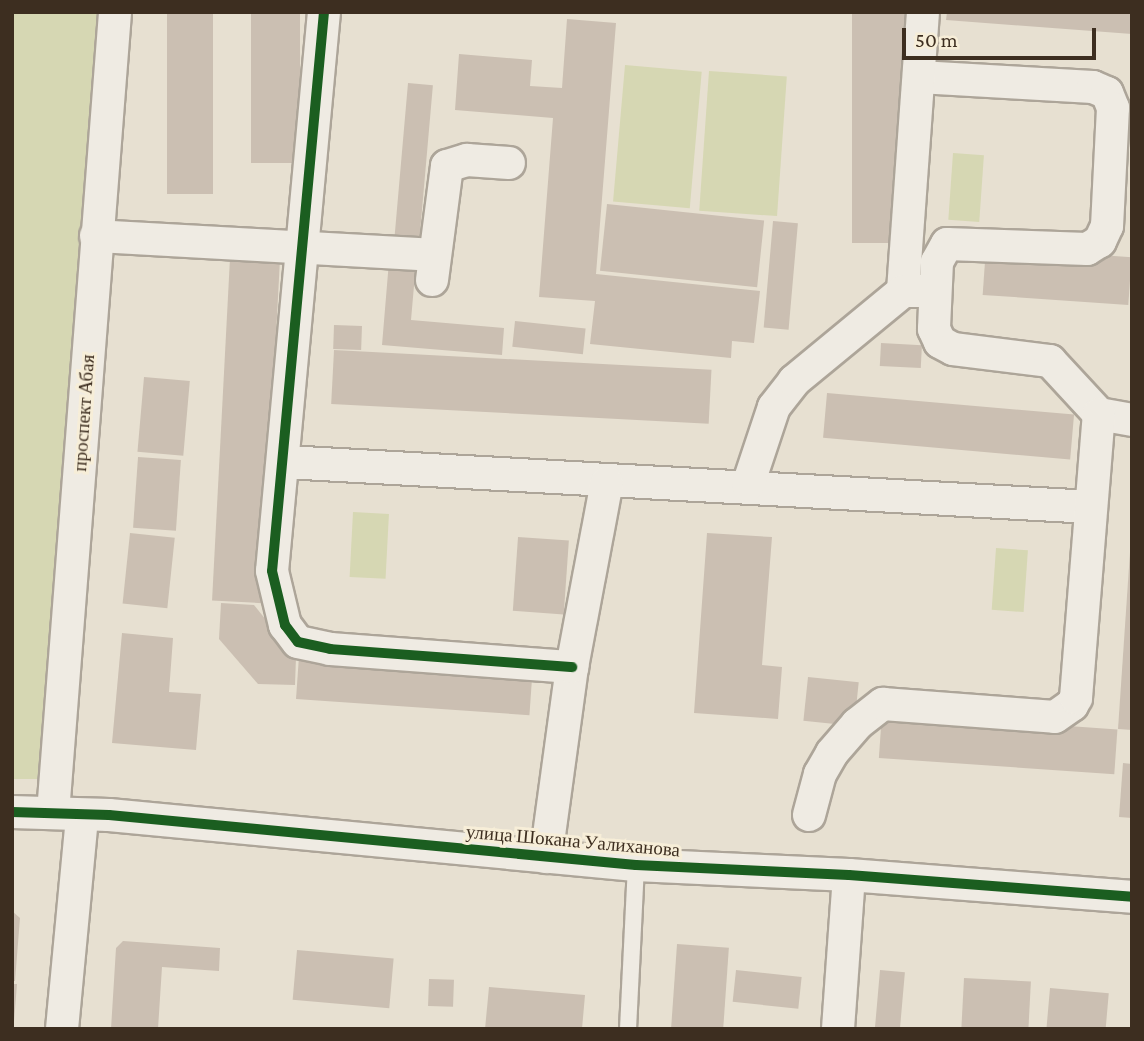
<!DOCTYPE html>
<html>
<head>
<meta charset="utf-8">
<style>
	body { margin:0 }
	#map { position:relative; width:1144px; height:1041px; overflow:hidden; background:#e7e0d1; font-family:"Crimson Pro",serif }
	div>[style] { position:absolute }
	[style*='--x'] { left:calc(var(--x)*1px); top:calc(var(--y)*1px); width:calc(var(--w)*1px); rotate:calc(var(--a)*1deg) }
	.green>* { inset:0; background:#d6d7b3; transform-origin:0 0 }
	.building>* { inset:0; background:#cbbfb2; transform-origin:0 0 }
	.roads { filter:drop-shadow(2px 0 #ada599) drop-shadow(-2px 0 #ada599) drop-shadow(0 2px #ada599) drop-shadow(0 -2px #ada599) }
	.service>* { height:16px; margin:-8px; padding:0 8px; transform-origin:8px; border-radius:8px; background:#efebe3 }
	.minor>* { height:32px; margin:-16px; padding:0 16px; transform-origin:16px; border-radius:16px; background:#efebe3 }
	.cycleway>* { height:10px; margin:-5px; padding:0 5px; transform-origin:5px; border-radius:5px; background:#1b5e20 }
	span { translate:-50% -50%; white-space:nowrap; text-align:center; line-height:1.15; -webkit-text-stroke:6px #f7eed8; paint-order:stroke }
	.street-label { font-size:19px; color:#3d2e20 }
	.frame { position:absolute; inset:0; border:14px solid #3d2e20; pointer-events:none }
	.scale { position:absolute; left:902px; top:28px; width:194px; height:32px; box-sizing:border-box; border:4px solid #3d2e20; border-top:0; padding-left:9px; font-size:21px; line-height:24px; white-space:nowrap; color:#3d2e20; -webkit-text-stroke:5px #f7eed8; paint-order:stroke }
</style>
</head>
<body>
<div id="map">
	<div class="green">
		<i style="clip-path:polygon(12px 12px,109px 12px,58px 759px,38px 779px,12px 779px)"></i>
		<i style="left:625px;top:65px;width:77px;height:137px;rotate:5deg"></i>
		<i style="left:709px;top:71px;width:78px;height:140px;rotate:4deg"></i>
		<i style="left:953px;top:153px;width:31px;height:67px;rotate:4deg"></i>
		<i style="left:353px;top:512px;width:36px;height:65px;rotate:3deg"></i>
		<i style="left:996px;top:548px;width:32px;height:62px;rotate:4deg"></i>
	</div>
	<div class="building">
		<i style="left:167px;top:12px;width:46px;height:182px"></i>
		<i style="left:251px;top:12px;width:49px;height:151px"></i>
		<i style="left:852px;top:12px;width:53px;height:231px"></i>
		<i style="clip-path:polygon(947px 12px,1132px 12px,1132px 34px,946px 20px)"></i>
		<i style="clip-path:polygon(567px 19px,616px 23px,596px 274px,760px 291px,754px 343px,732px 341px,731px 358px,590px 344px,595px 301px,539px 297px,553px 118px,455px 110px,459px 54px,532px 60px,530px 86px,562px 88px)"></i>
		<i style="left:408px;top:83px;width:25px;height:158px;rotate:5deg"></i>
		<i style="left:607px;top:204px;width:158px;height:67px;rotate:6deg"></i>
		<i style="left:773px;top:221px;width:25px;height:107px;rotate:5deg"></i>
		<i style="left:986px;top:247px;width:146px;height:48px;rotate:4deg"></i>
		<i style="left:230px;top:258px;width:50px;height:343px;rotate:3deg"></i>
		<i style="clip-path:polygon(389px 261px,416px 263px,411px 320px,504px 328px,502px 355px,382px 345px)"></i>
		<i style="left:515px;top:321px;width:71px;height:26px;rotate:6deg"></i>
		<i style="left:334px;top:325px;width:28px;height:24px;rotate:2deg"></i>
		<i style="left:881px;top:343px;width:41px;height:23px;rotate:3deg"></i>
		<i style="left:334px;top:350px;width:378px;height:54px;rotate:3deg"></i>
		<i style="left:144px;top:377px;width:46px;height:75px;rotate:5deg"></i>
		<i style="left:827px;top:393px;width:248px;height:45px;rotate:5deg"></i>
		<i style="left:138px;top:457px;width:43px;height:71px;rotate:4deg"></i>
		<i style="left:130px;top:533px;width:45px;height:71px;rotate:6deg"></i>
		<i style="clip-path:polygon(707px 533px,772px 537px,762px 665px,782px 667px,778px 719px,694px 713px)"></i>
		<i style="left:518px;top:537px;width:51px;height:74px;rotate:4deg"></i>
		<i style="clip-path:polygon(1130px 552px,1132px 552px,1132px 730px,1118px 729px)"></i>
		<i style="clip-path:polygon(221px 603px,254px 605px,296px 657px,295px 685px,258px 684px,219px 639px)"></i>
		<i style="clip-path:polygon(122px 633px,173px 638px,169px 692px,201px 694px,196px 750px,112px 743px)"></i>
		<i style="left:299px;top:656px;width:234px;height:43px;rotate:4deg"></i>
		<i style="left:808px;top:677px;width:51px;height:44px;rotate:6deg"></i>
		<i style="left:882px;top:713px;width:236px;height:45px;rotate:4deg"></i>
		<i style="clip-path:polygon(1123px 763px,1132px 764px,1132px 818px,1119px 817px)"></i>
		<i style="clip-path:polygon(12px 911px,20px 918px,15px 981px,12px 981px)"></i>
		<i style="clip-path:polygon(123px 941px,220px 948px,219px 971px,162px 967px,158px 1029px,111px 1029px,116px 948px)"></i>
		<i style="left:677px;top:944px;width:52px;height:85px;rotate:4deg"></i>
		<i style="left:297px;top:950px;width:97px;height:50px;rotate:5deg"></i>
		<i style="left:736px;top:970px;width:66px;height:32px;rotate:6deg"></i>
		<i style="left:880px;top:970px;width:25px;height:59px;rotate:5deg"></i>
		<i style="left:964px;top:978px;width:67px;height:51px;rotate:3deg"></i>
		<i style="left:429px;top:979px;width:25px;height:27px;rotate:2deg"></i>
		<i style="clip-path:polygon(12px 984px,17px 984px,14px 1022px,12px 1022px)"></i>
		<i style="clip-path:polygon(489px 987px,585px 995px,582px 1029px,485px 1029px)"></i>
		<i style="left:1050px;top:988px;width:59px;height:41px;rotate:5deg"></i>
	</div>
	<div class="roads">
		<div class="service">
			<i style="--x:628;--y:1029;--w:164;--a:-87.2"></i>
		</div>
		<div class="minor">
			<i style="--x:324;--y:12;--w:561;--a:95.31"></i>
			<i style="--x:272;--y:571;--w:56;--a:76.5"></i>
			<i style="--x:285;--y:625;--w:21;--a:53"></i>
			<i style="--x:298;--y:642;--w:33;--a:12"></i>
			<i style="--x:330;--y:649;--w:243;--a:4.3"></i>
			<i style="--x:919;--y:77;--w:174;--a:3.3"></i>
			<i style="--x:1093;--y:87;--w:15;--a:23"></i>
			<i style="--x:1107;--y:93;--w:16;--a:68"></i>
			<i style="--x:1113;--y:108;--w:118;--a:92.9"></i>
			<i style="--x:1107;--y:226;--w:17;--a:115"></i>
			<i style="--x:1100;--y:241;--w:15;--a:148"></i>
			<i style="--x:1087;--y:249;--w:140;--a:-178"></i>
			<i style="--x:947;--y:244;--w:21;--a:119"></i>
			<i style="--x:937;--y:262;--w:67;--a:92.6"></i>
			<i style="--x:934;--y:329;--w:14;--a:65"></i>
			<i style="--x:940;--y:342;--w:15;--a:28"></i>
			<i style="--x:953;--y:349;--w:98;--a:7.1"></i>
			<i style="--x:1050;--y:361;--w:72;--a:47.2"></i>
			<i style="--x:1099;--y:414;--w:34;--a:10"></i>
			<i style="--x:96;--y:236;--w:338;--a:3.2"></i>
			<i style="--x:432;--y:280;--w:115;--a:-82.5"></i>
			<i style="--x:447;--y:166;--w:21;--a:-17"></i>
			<i style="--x:467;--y:160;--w:42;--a:4.1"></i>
			<i style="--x:903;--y:291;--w:280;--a:-85.9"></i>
			<i style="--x:286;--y:462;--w:805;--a:3.2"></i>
			<i style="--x:748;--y:485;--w:82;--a:-71.6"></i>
			<i style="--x:774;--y:407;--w:33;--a:-52"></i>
			<i style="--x:794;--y:381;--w:141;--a:-39.5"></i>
			<i style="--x:903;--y:291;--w:32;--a:0"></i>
			<i style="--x:12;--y:812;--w:97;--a:1.8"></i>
			<i style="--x:109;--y:815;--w:529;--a:5.42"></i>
			<i style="--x:636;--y:865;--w:213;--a:2.7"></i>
			<i style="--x:849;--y:875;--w:284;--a:4.4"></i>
			<i style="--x:53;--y:813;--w:803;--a:-85.57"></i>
			<i style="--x:809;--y:815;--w:42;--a:-75"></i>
			<i style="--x:820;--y:774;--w:24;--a:-60"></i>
			<i style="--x:832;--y:753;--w:38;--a:-49"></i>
			<i style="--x:857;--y:724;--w:33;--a:-38"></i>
			<i style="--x:883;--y:704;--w:172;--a:4.3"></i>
			<i style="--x:1055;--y:717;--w:21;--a:-35"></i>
			<i style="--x:1072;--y:705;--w:8;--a:-60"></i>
			<i style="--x:1076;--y:698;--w:285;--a:-85.4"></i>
			<i style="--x:546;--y:857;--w:192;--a:-82.2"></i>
			<i style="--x:572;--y:667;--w:188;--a:-79.3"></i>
			<i style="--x:62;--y:1029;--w:214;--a:-84.6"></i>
			<i style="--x:838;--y:1029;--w:154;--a:-85.9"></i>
		</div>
	</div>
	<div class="cycleway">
		<i style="--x:324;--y:12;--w:561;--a:95.31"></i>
		<i style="--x:272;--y:571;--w:56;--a:76.5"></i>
		<i style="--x:285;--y:625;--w:21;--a:53"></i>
		<i style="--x:298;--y:642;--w:33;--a:12"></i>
		<i style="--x:330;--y:649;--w:243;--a:4.3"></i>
		<i style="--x:12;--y:812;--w:97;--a:1.8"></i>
		<i style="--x:109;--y:815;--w:529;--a:5.42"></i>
		<i style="--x:636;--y:865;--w:213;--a:2.7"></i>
		<i style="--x:849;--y:875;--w:284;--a:4.4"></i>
	</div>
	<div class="street-label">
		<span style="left:84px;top:413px;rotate:-86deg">проспект Абая</span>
		<span style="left:573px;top:841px;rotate:5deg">улица Шокана Уалиханова</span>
	</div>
	<div class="frame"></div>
	<div class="scale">50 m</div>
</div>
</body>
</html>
